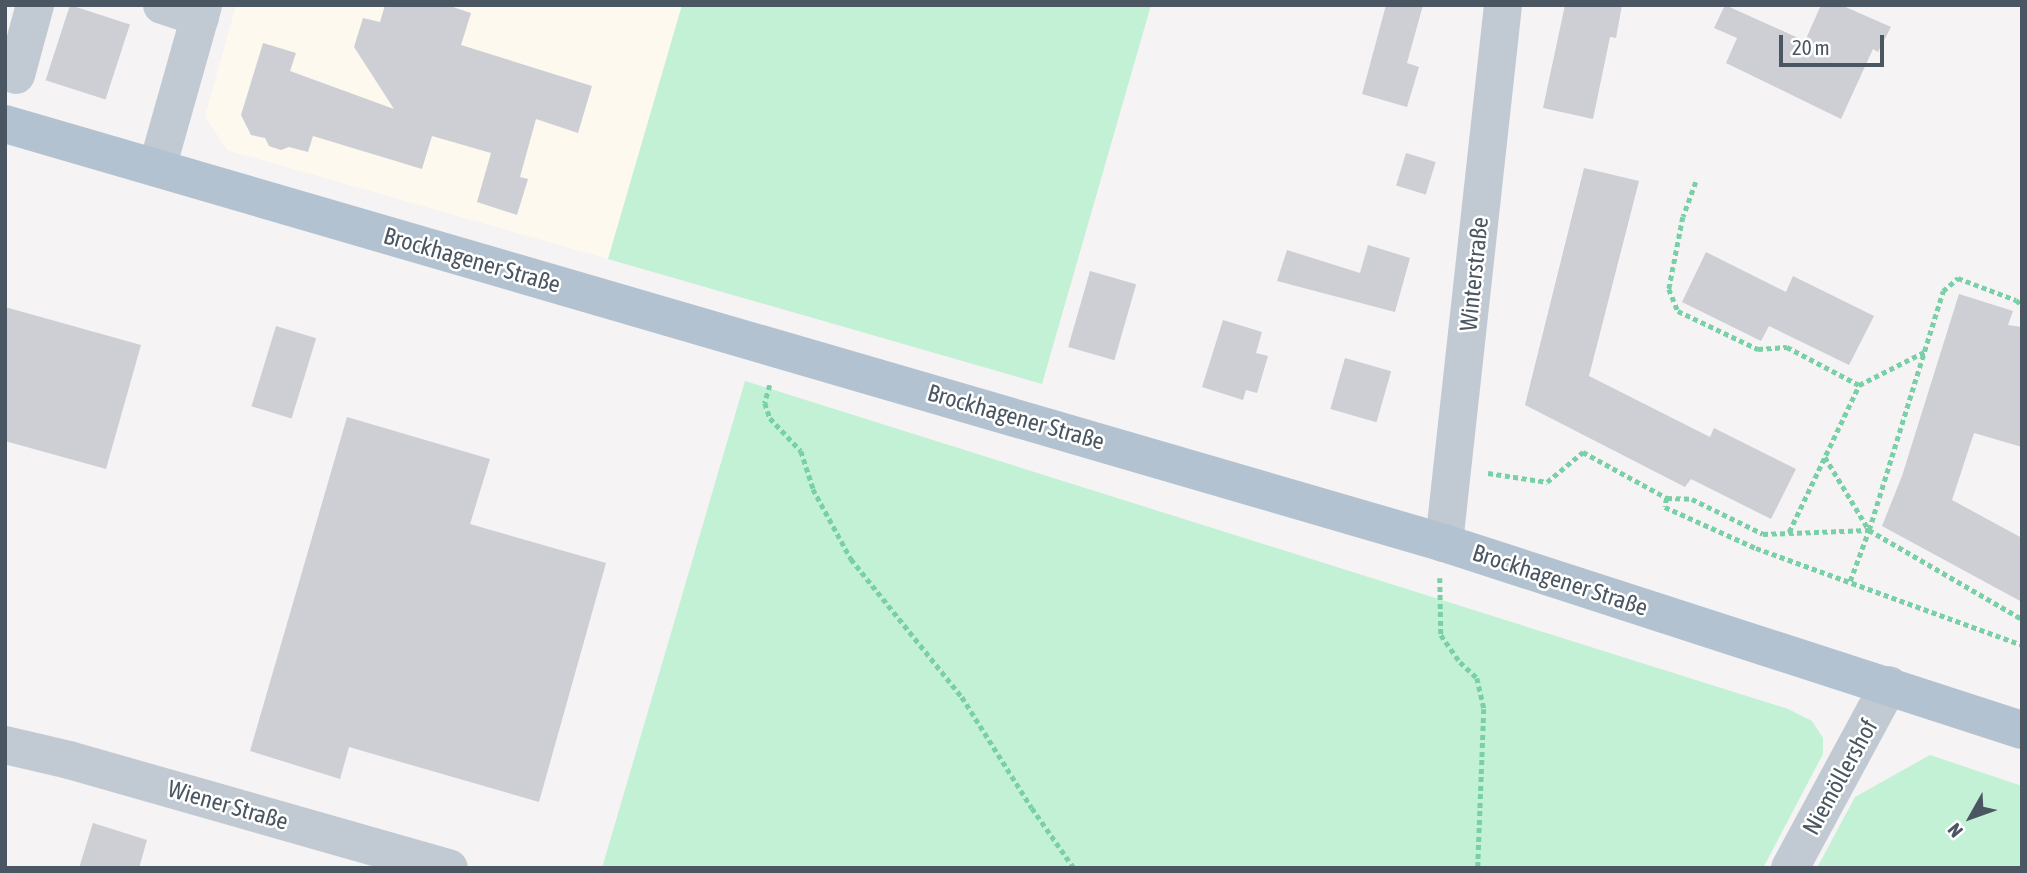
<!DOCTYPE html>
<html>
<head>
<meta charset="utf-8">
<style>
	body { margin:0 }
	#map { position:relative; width:2027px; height:873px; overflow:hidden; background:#f5f3f3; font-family:"Asap Condensed",sans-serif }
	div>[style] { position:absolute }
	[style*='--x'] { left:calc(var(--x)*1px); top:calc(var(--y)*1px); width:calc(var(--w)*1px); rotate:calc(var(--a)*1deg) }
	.commercial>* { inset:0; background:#fdf9ef }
	.green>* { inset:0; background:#c3f1d5 }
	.building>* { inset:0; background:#cdcfd5; transform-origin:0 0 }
	.path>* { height:4.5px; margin-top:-2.25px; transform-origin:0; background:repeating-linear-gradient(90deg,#7ad0a6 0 5px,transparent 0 8.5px) }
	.minor>* { height:38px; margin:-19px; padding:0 19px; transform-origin:19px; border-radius:19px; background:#c1cad2 }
	.major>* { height:38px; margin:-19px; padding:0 19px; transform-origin:19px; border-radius:19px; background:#b3c2d1 }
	span { translate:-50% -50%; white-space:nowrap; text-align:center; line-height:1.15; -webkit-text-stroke:5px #fff; paint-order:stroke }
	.street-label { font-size:24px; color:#4a5661 }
	.frame { position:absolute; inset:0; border:7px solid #4a5661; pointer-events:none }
	.north { position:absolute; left:1936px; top:782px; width:70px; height:70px; -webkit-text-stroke:5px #fff; paint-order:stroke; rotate:230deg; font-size:19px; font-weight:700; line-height:28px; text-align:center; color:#4a5661 }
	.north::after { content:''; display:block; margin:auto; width:24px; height:32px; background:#4a5661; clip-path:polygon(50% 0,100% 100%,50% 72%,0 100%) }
	.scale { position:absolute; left:1779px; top:35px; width:105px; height:32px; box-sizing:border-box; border:4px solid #4a5661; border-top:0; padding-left:9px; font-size:21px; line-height:24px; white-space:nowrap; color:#4a5661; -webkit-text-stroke:5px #fff; paint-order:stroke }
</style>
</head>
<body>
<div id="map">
	<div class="commercial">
		<i style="clip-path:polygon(236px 5px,682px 5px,608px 259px,227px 150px,205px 116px)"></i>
	</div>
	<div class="green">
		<i style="clip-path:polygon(682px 5px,1151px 5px,1042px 384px,608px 259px)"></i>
		<i style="clip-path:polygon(745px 381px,1788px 709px,1812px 721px,1823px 738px,1823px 754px,1763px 868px,602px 868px)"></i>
		<i style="clip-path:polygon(1930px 755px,2022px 786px,2022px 868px,1817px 868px,1855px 797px)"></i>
	</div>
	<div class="building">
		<i style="left:70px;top:5px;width:63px;height:79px;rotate:18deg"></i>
		<i style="clip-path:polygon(385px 5px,447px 5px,471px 13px,461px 45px,592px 86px,578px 133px,536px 119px,520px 177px,528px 179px,517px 215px,477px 202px,491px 153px,432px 136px,422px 169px,313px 136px,308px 152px,289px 147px,281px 150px,269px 146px,265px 138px,251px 135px,241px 115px,263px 43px,296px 53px,290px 71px,394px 109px,354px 47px,363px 18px,380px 22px)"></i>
		<i style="clip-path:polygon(1386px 5px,1423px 5px,1407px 63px,1419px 67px,1407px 107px,1362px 94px)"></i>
		<i style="clip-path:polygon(1565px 5px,1622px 5px,1616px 38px,1610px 37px,1593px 119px,1543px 108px)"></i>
		<i style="clip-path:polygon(1725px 5px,1805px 41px,1821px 5px,1841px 5px,1891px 27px,1878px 52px,1873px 49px,1841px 119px,1726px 63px,1737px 38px,1714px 28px)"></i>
		<i style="left:1406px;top:153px;width:31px;height:34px;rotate:17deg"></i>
		<i style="clip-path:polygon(1584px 168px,1639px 181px,1589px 376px,1710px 437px,1714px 428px,1796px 469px,1771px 519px,1691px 479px,1685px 487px,1525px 405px)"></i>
		<i style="clip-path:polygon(1368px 245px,1410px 258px,1395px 312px,1277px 281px,1287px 250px,1360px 273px)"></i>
		<i style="clip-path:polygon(1706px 252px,1786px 292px,1793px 276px,1874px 316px,1849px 365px,1769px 326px,1761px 341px,1682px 302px)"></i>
		<i style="left:1090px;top:271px;width:48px;height:79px;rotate:16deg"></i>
		<i style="clip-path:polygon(1959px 294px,2013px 311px,2008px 325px,2022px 327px,2022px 447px,1974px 433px,1952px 500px,2022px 538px,2022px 602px,1882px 526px,1902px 476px)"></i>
		<i style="clip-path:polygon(5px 307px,141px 345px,106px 469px,5px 441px)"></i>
		<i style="clip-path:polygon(1223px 320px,1262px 332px,1256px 353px,1268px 356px,1257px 393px,1246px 390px,1243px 400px,1202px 387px)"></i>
		<i style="left:276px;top:326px;width:42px;height:84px;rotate:17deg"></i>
		<i style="left:1345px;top:358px;width:48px;height:53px;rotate:16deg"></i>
		<i style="clip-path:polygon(347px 417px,490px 459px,470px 524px,606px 563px,539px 802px,349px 747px,340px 779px,250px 751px)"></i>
		<i style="clip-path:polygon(93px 823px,147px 840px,139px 868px,79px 868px)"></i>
	</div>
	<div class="path">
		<i style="--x:1696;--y:182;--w:37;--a:110"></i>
		<i style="--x:1683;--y:217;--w:73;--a:101"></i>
		<i style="--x:1669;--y:289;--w:24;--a:68"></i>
		<i style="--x:1678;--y:311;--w:89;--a:25.4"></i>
		<i style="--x:1758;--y:349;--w:29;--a:-4"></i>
		<i style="--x:1787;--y:347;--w:81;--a:27.8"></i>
		<i style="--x:770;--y:385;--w:19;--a:106"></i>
		<i style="--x:765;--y:403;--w:16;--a:72"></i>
		<i style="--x:770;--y:418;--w:45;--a:46.8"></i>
		<i style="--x:801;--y:451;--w:40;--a:72"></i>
		<i style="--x:813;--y:489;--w:80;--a:61.5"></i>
		<i style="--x:851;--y:559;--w:177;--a:51.2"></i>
		<i style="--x:962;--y:697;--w:131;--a:57.8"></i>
		<i style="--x:1032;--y:808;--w:73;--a:55"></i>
		<i style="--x:1825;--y:457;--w:85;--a:58.9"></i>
		<i style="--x:1869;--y:530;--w:177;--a:30.2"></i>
		<i style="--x:1488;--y:473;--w:60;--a:8.7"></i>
		<i style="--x:1547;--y:482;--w:47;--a:-39.8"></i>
		<i style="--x:1583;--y:452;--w:96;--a:28.7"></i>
		<i style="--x:1667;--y:498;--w:25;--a:2"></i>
		<i style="--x:1692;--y:499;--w:79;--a:26.2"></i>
		<i style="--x:1763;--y:534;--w:106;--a:-2.2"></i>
		<i style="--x:1667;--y:498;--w:9;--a:103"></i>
		<i style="--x:1665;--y:507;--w:100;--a:24.3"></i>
		<i style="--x:1756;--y:548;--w:283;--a:20"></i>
		<i style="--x:1789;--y:532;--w:163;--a:-64.5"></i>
		<i style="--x:1859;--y:385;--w:73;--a:-26.9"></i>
		<i style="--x:1440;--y:578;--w:57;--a:89"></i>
		<i style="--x:1441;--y:635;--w:33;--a:55"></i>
		<i style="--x:1460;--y:662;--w:23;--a:43"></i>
		<i style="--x:1477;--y:678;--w:32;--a:77"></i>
		<i style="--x:1484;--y:709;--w:159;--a:92.2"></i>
		<i style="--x:1850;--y:581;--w:54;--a:-69.6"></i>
		<i style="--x:1869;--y:530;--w:250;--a:-72.8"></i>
		<i style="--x:1943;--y:291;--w:20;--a:-41"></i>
		<i style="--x:1958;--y:278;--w:62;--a:20.8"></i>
		<i style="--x:2016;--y:300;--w:8;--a:40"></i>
	</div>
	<div class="minor">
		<i style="--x:162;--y:5;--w:40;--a:18"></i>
		<i style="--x:16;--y:75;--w:73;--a:-74.8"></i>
		<i style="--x:157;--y:168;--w:169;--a:-74.2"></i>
		<i style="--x:1444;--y:543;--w:541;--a:-83.74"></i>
		<i style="--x:5;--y:745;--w:66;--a:13.2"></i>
		<i style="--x:69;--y:760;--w:395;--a:15.9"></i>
		<i style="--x:1790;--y:868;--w:208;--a:-61.6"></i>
	</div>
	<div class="major">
		<i style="--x:5;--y:124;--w:1499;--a:16.23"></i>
		<i style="--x:1444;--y:543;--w:607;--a:17.93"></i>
	</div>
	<div class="street-label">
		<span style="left:472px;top:260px;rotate:16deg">Brockhagener Straße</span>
		<span style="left:1474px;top:274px;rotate:-84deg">Winterstraße</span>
		<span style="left:1016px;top:417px;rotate:16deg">Brockhagener Straße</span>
		<span style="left:1560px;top:580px;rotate:18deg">Brockhagener Straße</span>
		<span style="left:1840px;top:777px;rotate:-61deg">Niemöllershof</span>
		<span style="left:228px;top:805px;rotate:16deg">Wiener Straße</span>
	</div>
	<div class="frame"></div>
	<div class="north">N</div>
	<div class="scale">20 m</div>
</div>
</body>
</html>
